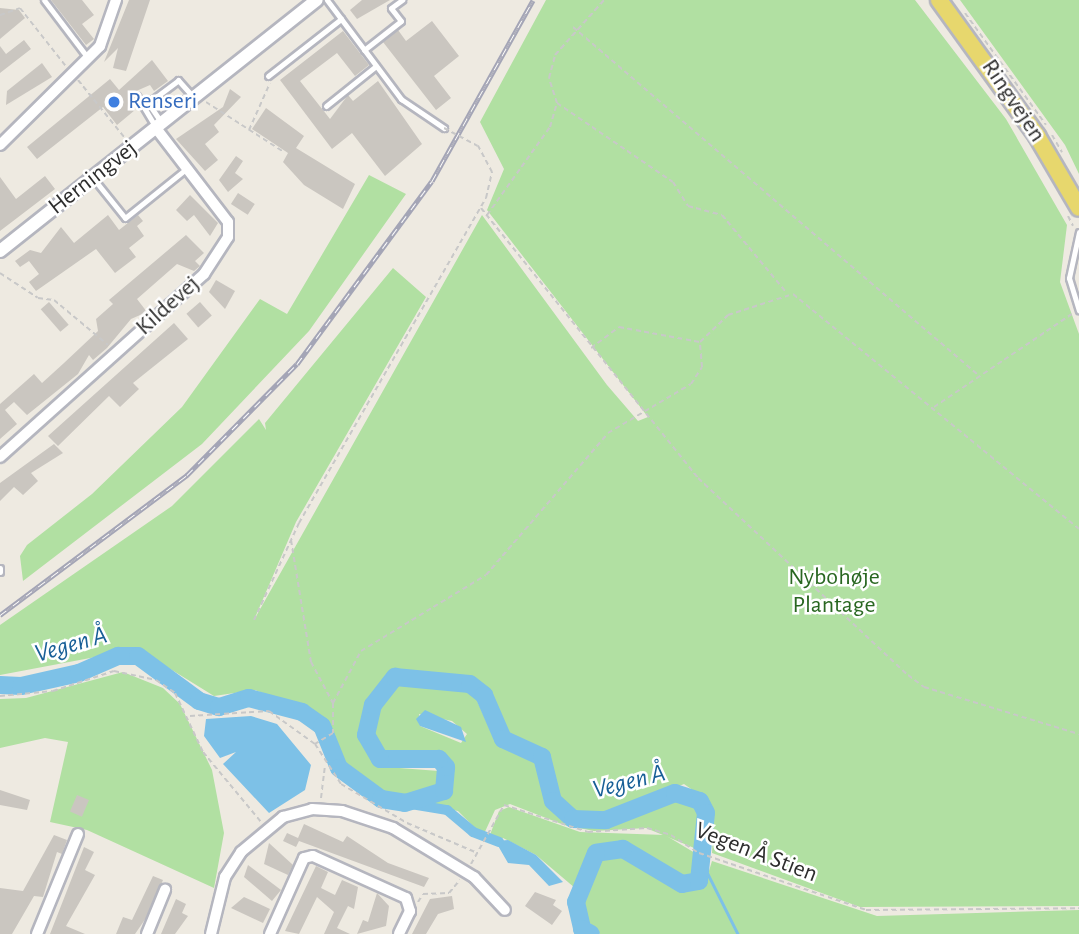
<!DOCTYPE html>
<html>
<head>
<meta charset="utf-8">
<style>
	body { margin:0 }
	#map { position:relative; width:1079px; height:934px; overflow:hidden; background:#eeeae1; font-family:"Alegreya Sans",sans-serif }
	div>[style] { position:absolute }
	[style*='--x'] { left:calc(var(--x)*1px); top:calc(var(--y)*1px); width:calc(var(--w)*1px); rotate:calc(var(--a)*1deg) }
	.green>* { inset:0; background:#b1e0a2 }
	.water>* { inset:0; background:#7dc1e7 }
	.stream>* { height:2.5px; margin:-1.25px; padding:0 1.25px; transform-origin:1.25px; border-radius:1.25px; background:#7dc1e7 }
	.canal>* { height:10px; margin:-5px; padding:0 5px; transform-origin:5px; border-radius:5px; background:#7dc1e7 }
	.river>* { height:18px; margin:-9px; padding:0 9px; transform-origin:9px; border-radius:9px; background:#7dc1e7 }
	.building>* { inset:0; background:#cac6c0; transform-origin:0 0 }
	.path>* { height:2px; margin-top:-1px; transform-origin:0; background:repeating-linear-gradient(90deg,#c8c8c8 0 5px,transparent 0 8.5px) }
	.roads { filter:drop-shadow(2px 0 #b5b6bf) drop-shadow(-2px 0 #b5b6bf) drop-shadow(0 2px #b5b6bf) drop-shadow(0 -2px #b5b6bf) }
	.service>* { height:5px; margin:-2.5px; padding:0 2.5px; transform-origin:2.5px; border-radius:2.5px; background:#fff }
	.minor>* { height:10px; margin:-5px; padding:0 5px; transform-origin:5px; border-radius:5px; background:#fff }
	.tertiary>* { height:12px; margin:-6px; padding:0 6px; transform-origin:6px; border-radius:6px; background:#fff }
	.primary>* { height:16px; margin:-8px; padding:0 8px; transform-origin:8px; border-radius:8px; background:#e7d76d }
	.rail>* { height:5px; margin-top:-2.5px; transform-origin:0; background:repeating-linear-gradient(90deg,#fff 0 8px,#a4a5b6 0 16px); box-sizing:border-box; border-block:2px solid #a4a5b6 }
	.path-bridge>* { height:2px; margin-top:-1px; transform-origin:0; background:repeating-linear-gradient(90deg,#c8c8c8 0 5px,transparent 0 8.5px) }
	.dots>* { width:19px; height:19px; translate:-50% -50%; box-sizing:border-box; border:4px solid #fff; border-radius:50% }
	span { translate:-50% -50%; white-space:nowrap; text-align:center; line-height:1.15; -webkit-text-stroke:5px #fff; paint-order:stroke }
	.street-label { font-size:24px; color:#2d2d2d }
	.shop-label { font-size:24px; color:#366cbe }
	.left { translate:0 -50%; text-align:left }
	.park-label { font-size:24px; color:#296721 }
	.water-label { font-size:26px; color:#185f97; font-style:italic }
</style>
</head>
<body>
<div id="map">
	<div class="green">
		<i style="clip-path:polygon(546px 0,915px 0,1006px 119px,1067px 225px,1060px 282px,1079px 334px,1079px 906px,860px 907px,712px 853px,714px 817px,704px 798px,684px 784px,605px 816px,582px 816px,561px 804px,545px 755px,505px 734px,484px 688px,452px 674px,390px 672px,363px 719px,363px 737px,386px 767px,439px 771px,440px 787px,410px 798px,383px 794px,345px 767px,320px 715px,255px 690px,214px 696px,138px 649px,0 675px,0 625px,172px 506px,259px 419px,266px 430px,265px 423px,393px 268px,426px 297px,296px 522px,254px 620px,482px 215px,607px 385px,638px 421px,648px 417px,487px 210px,504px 169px,480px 122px)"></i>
		<i style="clip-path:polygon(960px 0,1079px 0,1079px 174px,1065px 145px)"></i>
		<i style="clip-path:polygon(369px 175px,406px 194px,309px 331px,202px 444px,23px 581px,20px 556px,27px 545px,92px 494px,182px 407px,260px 299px,287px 314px)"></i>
		<i style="clip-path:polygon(123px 672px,163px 688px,180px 704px,212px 770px,224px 833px,214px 888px,87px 830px,50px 822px,68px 742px,45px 738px,0 748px,0 699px,26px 698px)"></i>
		<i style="clip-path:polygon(evenodd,397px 684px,463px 688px,475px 696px,494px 739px,541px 766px,549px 805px,567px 823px,596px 827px,665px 799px,681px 800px,699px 809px,699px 850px,646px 828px,594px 831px,564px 825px,510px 804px,495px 810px,483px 836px,458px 811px,428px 805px,451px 791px,453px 766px,444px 756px,432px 752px,391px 760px,372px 741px,376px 713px,397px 684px,419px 714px,452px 721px,467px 734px,461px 743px,420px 726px,419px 714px)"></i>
		<i style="clip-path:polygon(509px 807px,580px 832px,665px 835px,700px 856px,698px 873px,683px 878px,635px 848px,603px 845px,590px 852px,575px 888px,536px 855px,503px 838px,488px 840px,499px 811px)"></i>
		<i style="clip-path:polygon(625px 854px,663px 881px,691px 889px,705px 884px,712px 861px,877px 916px,1079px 910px,1079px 934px,600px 934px,586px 919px,584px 892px,597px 857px)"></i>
	</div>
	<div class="water">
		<i style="clip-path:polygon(425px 710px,461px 727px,466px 742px,420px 726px,416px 719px)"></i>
		<i style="clip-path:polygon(251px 716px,277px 724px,311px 765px,305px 790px,269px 813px,223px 764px,236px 752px,220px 758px,204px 736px,206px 719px)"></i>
		<i style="clip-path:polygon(508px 840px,536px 855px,563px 882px,549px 886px,529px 865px,508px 863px,497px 844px,487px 842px)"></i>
	</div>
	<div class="stream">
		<i style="--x:703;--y:864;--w:78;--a:63.4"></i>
	</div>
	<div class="canal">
		<i style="--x:405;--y:803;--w:43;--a:9.5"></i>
		<i style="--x:447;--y:810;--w:34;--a:40"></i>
		<i style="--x:473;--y:832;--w:28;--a:21"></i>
	</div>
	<div class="river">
		<i style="--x:0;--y:685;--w:21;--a:3"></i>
		<i style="--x:21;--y:686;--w:59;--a:-12.6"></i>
		<i style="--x:79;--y:673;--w:43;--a:-23.6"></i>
		<i style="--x:118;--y:656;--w:20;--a:0"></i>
		<i style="--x:138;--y:656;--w:76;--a:36.4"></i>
		<i style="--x:199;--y:701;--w:21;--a:17"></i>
		<i style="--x:219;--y:707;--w:31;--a:-17"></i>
		<i style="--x:249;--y:698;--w:55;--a:14.8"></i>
		<i style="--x:302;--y:712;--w:24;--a:35"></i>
		<i style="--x:322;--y:726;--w:45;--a:68"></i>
		<i style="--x:339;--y:768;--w:52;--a:36.4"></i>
		<i style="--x:381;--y:799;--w:24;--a:9"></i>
		<i style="--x:405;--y:803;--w:41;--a:-17.1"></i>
		<i style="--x:444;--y:791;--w:24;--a:-85"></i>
		<i style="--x:446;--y:767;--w:11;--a:-131"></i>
		<i style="--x:439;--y:759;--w:59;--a:180"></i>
		<i style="--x:380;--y:759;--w:28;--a:-120"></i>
		<i style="--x:366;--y:735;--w:31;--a:-77"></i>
		<i style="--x:373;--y:705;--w:36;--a:-52"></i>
		<i style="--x:395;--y:677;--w:75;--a:5.3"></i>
		<i style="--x:470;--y:684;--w:18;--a:38"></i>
		<i style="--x:484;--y:695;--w:48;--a:66.6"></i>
		<i style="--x:503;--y:739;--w:43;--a:24.8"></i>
		<i style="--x:542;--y:757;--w:45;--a:76"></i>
		<i style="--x:553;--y:801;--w:27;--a:42"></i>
		<i style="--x:573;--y:819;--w:33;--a:2"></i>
		<i style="--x:606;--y:820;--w:74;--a:-21.4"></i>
		<i style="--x:675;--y:793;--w:26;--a:18"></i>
		<i style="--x:700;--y:801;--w:13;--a:63"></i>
		<i style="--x:706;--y:813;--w:68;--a:95.9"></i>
		<i style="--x:699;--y:881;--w:17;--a:170"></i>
		<i style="--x:682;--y:884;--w:69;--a:-149.3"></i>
		<i style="--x:623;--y:849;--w:27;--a:172"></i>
		<i style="--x:596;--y:853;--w:53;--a:112.2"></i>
		<i style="--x:576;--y:902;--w:28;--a:77"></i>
		<i style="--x:582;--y:929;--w:10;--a:29"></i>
	</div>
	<div class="building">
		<i style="clip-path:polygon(51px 0,82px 0,94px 15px,82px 24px,94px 39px,86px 45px)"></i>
		<i style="clip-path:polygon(129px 0,150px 0,126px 71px,113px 68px,118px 48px,104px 62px)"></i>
		<i style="clip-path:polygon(362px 0,390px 0,357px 19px,350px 10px)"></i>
		<i style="clip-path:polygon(0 8px,19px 10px,25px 18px,0 39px)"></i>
		<i style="clip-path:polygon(432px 21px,459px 56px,434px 76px,451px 98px,436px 110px,383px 42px,398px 30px,406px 41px)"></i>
		<i style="clip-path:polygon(343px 31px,369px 65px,355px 76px,337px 53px,300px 81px,330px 119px,348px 95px,353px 101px,378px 81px,422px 144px,385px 176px,352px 133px,332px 149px,280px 80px)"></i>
		<i style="clip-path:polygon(24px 40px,31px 49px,0 73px,0 46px,6px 54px)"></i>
		<i style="clip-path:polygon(152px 60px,168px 81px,154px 91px,150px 85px,134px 92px,129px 102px,135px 110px,117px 125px,103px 107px,37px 159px,27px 147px,110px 79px,119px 90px)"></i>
		<i style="clip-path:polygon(42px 63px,52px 77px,6px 105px,7px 91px)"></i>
		<i style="clip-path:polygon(230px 89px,241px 97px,214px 125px,219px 132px,205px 144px,218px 160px,205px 171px,176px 139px,223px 107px)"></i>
		<i style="clip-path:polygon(266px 108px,304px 136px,296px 148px,355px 184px,343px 209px,304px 185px,283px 162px,288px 153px,252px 129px)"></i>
		<i style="clip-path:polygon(236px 156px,243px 161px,235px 173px,243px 179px,228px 192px,219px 180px)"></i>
		<i style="clip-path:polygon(45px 176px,55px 189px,0 231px,0 177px,16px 199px)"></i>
		<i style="left:238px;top:193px;width:20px;height:13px;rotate:33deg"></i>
		<i style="clip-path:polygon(190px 195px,218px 223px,210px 236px,194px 215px,187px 221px,176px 210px)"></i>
		<i style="clip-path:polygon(108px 215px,119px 230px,138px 215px,143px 221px,137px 226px,144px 236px,129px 248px,136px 257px,115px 273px,96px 249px,36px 291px,29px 282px,39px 274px,29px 261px,20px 267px,15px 261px,30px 250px,41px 253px,61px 227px,74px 243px)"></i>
		<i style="clip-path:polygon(186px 235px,204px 253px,195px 261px,200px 266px,194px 271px,177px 264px,137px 299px,147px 312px,131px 319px,107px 348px,93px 360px,89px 355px,78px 374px,27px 415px,14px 402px,5px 410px,17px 424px,0 439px,0 404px,34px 374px,42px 383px,64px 363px,98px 331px,96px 319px,113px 304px,109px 300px)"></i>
		<i style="clip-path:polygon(216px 280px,235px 291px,225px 309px,209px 292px)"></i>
		<i style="left:49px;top:302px;width:30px;height:11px;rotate:49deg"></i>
		<i style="left:200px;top:302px;width:18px;height:18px;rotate:49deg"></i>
		<i style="clip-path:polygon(174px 323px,188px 339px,133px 383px,139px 389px,120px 407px,109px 396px,58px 446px,48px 436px)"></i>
		<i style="clip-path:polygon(54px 444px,63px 453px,31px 473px,38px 481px,23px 495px,14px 487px,0 501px,0 483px)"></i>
		<i style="clip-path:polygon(0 790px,30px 800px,27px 810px,0 805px)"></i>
		<i style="left:77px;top:795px;width:13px;height:18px;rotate:23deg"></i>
		<i style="clip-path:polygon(304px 824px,343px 842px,347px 836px,388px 863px,429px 878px,424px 887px,299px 841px,296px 847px,283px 841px,287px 833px,298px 838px)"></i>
		<i style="clip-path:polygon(54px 835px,67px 840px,62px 854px,57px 852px,43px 897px,34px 896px,12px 934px,0 934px,0 888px,23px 891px)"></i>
		<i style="clip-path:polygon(269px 843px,293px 865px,288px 875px,264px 864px)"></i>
		<i style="clip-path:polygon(84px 847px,94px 852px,85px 870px,95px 875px,66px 926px,85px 934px,50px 934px)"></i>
		<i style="clip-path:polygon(248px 865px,281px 890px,272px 901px,244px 877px)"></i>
		<i style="clip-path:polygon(316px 866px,328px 872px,321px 888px,335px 895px,342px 880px,358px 887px,354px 909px,348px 906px,337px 928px,350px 934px,324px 934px,334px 912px,317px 897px,299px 934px,285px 931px)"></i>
		<i style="clip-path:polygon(153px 876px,163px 880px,146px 918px,135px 934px,116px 934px,123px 917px,132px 920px)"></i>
		<i style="clip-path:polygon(535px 892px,556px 900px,553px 905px,562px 911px,552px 925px,525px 906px)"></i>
		<i style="clip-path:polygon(377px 893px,389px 906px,386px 926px,357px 934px,363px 920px,368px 922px)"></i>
		<i style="clip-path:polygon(452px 896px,454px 909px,438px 914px,426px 934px,412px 934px,430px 899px)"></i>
		<i style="clip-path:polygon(244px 897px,270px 909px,263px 923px,231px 908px)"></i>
		<i style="clip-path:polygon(176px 899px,186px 904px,182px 913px,188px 916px,175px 934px,161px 934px)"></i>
	</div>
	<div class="path">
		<i style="--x:965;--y:13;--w:138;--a:54.1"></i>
		<i style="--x:0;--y:15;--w:21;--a:-19"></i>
		<i style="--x:20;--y:8;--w:73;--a:51.7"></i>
		<i style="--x:573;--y:27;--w:533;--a:40.66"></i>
		<i style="--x:78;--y:80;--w:75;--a:51"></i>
		<i style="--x:206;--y:102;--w:93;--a:32.7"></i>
		<i style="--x:557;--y:103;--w:140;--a:34.3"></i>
		<i style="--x:673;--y:182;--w:28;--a:58"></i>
		<i style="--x:688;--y:206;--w:35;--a:15"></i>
		<i style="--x:722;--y:215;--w:100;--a:50.3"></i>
		<i style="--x:249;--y:130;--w:51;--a:-65.9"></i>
		<i style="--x:1052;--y:135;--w:20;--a:60"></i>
		<i style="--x:481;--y:208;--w:346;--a:51.2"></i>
		<i style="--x:698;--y:478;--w:288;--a:43.2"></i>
		<i style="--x:908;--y:675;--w:20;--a:37"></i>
		<i style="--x:924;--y:687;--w:162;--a:16.9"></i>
		<i style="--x:487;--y:215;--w:108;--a:-54.4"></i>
		<i style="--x:550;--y:127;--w:25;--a:-74"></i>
		<i style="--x:557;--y:103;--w:26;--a:-108"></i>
		<i style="--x:549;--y:78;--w:24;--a:-75"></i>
		<i style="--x:555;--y:55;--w:74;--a:-48.3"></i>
		<i style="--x:1068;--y:216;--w:11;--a:63"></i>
		<i style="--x:0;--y:273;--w:45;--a:33.3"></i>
		<i style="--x:38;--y:298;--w:16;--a:7"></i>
		<i style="--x:54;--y:300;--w:70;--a:39.8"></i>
		<i style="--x:591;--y:348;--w:35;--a:-37"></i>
		<i style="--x:619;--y:327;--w:82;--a:10.5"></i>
		<i style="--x:700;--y:342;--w:39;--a:-44"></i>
		<i style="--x:728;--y:315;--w:68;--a:-17.9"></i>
		<i style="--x:793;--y:294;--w:370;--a:39.4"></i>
		<i style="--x:934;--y:407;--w:166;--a:-34"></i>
		<i style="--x:291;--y:540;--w:124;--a:80.7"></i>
		<i style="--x:311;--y:662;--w:47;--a:61.8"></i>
		<i style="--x:333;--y:703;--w:30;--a:90"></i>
		<i style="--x:333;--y:733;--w:21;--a:149"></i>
		<i style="--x:254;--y:620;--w:107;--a:-65.1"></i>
		<i style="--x:299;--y:523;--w:375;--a:-60.1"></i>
		<i style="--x:486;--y:198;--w:27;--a:-77"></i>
		<i style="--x:492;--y:172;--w:30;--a:-118"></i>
		<i style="--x:0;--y:696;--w:53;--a:-5.4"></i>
		<i style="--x:53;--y:691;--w:64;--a:-18.2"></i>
		<i style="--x:114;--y:671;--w:43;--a:12.1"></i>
		<i style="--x:156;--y:680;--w:23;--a:34"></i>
		<i style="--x:175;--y:693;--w:65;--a:64.6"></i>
		<i style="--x:203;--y:752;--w:92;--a:50.3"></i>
		<i style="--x:333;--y:703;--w:59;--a:-61.7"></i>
		<i style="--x:361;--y:651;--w:146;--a:-31.3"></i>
		<i style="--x:486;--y:575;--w:187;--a:-49.3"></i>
		<i style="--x:608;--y:433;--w:96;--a:-30.6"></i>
		<i style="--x:691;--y:384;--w:20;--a:-57"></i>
		<i style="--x:702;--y:367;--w:24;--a:-95"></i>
		<i style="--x:190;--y:716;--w:79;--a:-3.6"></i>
		<i style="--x:269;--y:711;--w:57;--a:35.7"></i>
		<i style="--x:315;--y:744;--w:48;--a:57"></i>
		<i style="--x:341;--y:784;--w:77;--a:30.6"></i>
		<i style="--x:407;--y:823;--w:74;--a:23.1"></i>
		<i style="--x:321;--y:798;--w:32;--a:-83"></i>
		<i style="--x:471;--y:864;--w:68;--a:-60.8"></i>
		<i style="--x:504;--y:805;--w:88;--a:17.8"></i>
		<i style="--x:588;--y:832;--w:59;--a:-3.9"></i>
		<i style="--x:647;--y:828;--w:25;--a:16"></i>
		<i style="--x:671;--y:835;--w:33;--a:33"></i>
		<i style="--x:699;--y:853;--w:176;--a:18.8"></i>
		<i style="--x:866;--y:910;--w:213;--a:-0.5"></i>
		<i style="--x:418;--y:902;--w:9;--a:-58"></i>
		<i style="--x:423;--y:894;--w:26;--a:-2"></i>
		<i style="--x:449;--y:893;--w:17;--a:-50"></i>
	</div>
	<div class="roads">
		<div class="service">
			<i style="--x:44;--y:0;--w:73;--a:52.8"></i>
			<i style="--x:327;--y:0;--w:124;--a:53.2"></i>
			<i style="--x:401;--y:99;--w:52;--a:34"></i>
			<i style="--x:364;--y:50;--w:47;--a:-38.1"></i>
			<i style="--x:401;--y:21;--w:16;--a:-128"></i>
			<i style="--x:391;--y:8;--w:14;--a:-36"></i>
			<i style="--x:268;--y:76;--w:93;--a:-38"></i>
			<i style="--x:137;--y:96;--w:37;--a:59"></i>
			<i style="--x:326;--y:106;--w:64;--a:-38.7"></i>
			<i style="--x:161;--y:122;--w:23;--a:-124"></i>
			<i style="--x:148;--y:103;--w:38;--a:-37"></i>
			<i style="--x:178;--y:80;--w:24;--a:48"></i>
			<i style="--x:93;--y:178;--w:51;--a:51.3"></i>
			<i style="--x:125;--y:218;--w:78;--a:-38.8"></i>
			<i style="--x:1079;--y:232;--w:47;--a:102.3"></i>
			<i style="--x:1069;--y:278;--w:34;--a:73"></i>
			<i style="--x:0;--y:568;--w:4;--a:90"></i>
		</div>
		<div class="minor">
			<i style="--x:0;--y:145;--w:141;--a:-44.7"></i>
			<i style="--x:100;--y:46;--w:49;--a:-70.8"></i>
			<i style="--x:0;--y:457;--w:274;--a:-41.9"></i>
			<i style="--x:204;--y:274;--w:44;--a:-57"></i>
			<i style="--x:228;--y:237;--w:15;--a:-90"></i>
			<i style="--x:228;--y:222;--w:118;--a:-127.5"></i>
			<i style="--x:37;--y:934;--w:108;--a:-67.7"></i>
			<i style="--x:147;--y:934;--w:48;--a:-67.8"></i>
			<i style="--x:211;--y:934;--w:59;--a:-76.2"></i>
			<i style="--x:225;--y:877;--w:30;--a:-57"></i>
			<i style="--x:241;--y:852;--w:55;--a:-39.8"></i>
			<i style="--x:283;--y:817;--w:30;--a:-15"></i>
			<i style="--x:312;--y:809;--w:30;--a:4"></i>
			<i style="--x:342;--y:811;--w:54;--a:18.4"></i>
			<i style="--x:393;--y:828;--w:95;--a:31.2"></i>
			<i style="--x:474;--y:877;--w:45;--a:46.8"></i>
			<i style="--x:270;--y:934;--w:83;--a:-65.9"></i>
			<i style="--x:304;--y:858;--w:9;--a:-13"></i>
			<i style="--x:313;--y:856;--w:102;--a:24.3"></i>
			<i style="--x:406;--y:898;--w:14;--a:73"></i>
			<i style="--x:410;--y:911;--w:25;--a:116"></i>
		</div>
		<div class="tertiary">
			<i style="--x:0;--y:251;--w:404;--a:-38.4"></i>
		</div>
		<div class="primary">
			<i style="--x:939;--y:0;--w:168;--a:54.2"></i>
			<i style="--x:1037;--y:136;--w:83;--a:59.7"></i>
		</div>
	</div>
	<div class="rail">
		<i style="--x:0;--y:615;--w:234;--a:-36.8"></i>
		<i style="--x:187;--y:475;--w:156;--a:-45.3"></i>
		<i style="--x:297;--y:364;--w:227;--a:-53.6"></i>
		<i style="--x:432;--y:181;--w:207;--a:-60.8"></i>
	</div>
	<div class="path-bridge">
		<i style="--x:444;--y:128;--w:38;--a:28"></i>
	</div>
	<div class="dots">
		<i style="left:114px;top:102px;background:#3f7fe0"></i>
	</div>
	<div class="street-label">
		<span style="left:1013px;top:101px;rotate:56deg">Ringvejen</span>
		<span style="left:93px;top:178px;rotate:-38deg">Herningvej</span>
		<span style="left:168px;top:306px;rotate:-42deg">Kildevej</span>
		<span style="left:756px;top:853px;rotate:21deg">Vegen Å Stien</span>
	</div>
	<div class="shop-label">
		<span class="left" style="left:128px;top:102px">Renseri</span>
	</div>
	<div class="park-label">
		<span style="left:834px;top:592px">Nybohøje<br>Plantage</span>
	</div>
	<div class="water-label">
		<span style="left:71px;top:645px;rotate:-16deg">Vegen Å</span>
		<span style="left:629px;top:782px;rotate:-14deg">Vegen Å</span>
	</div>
</div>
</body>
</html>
